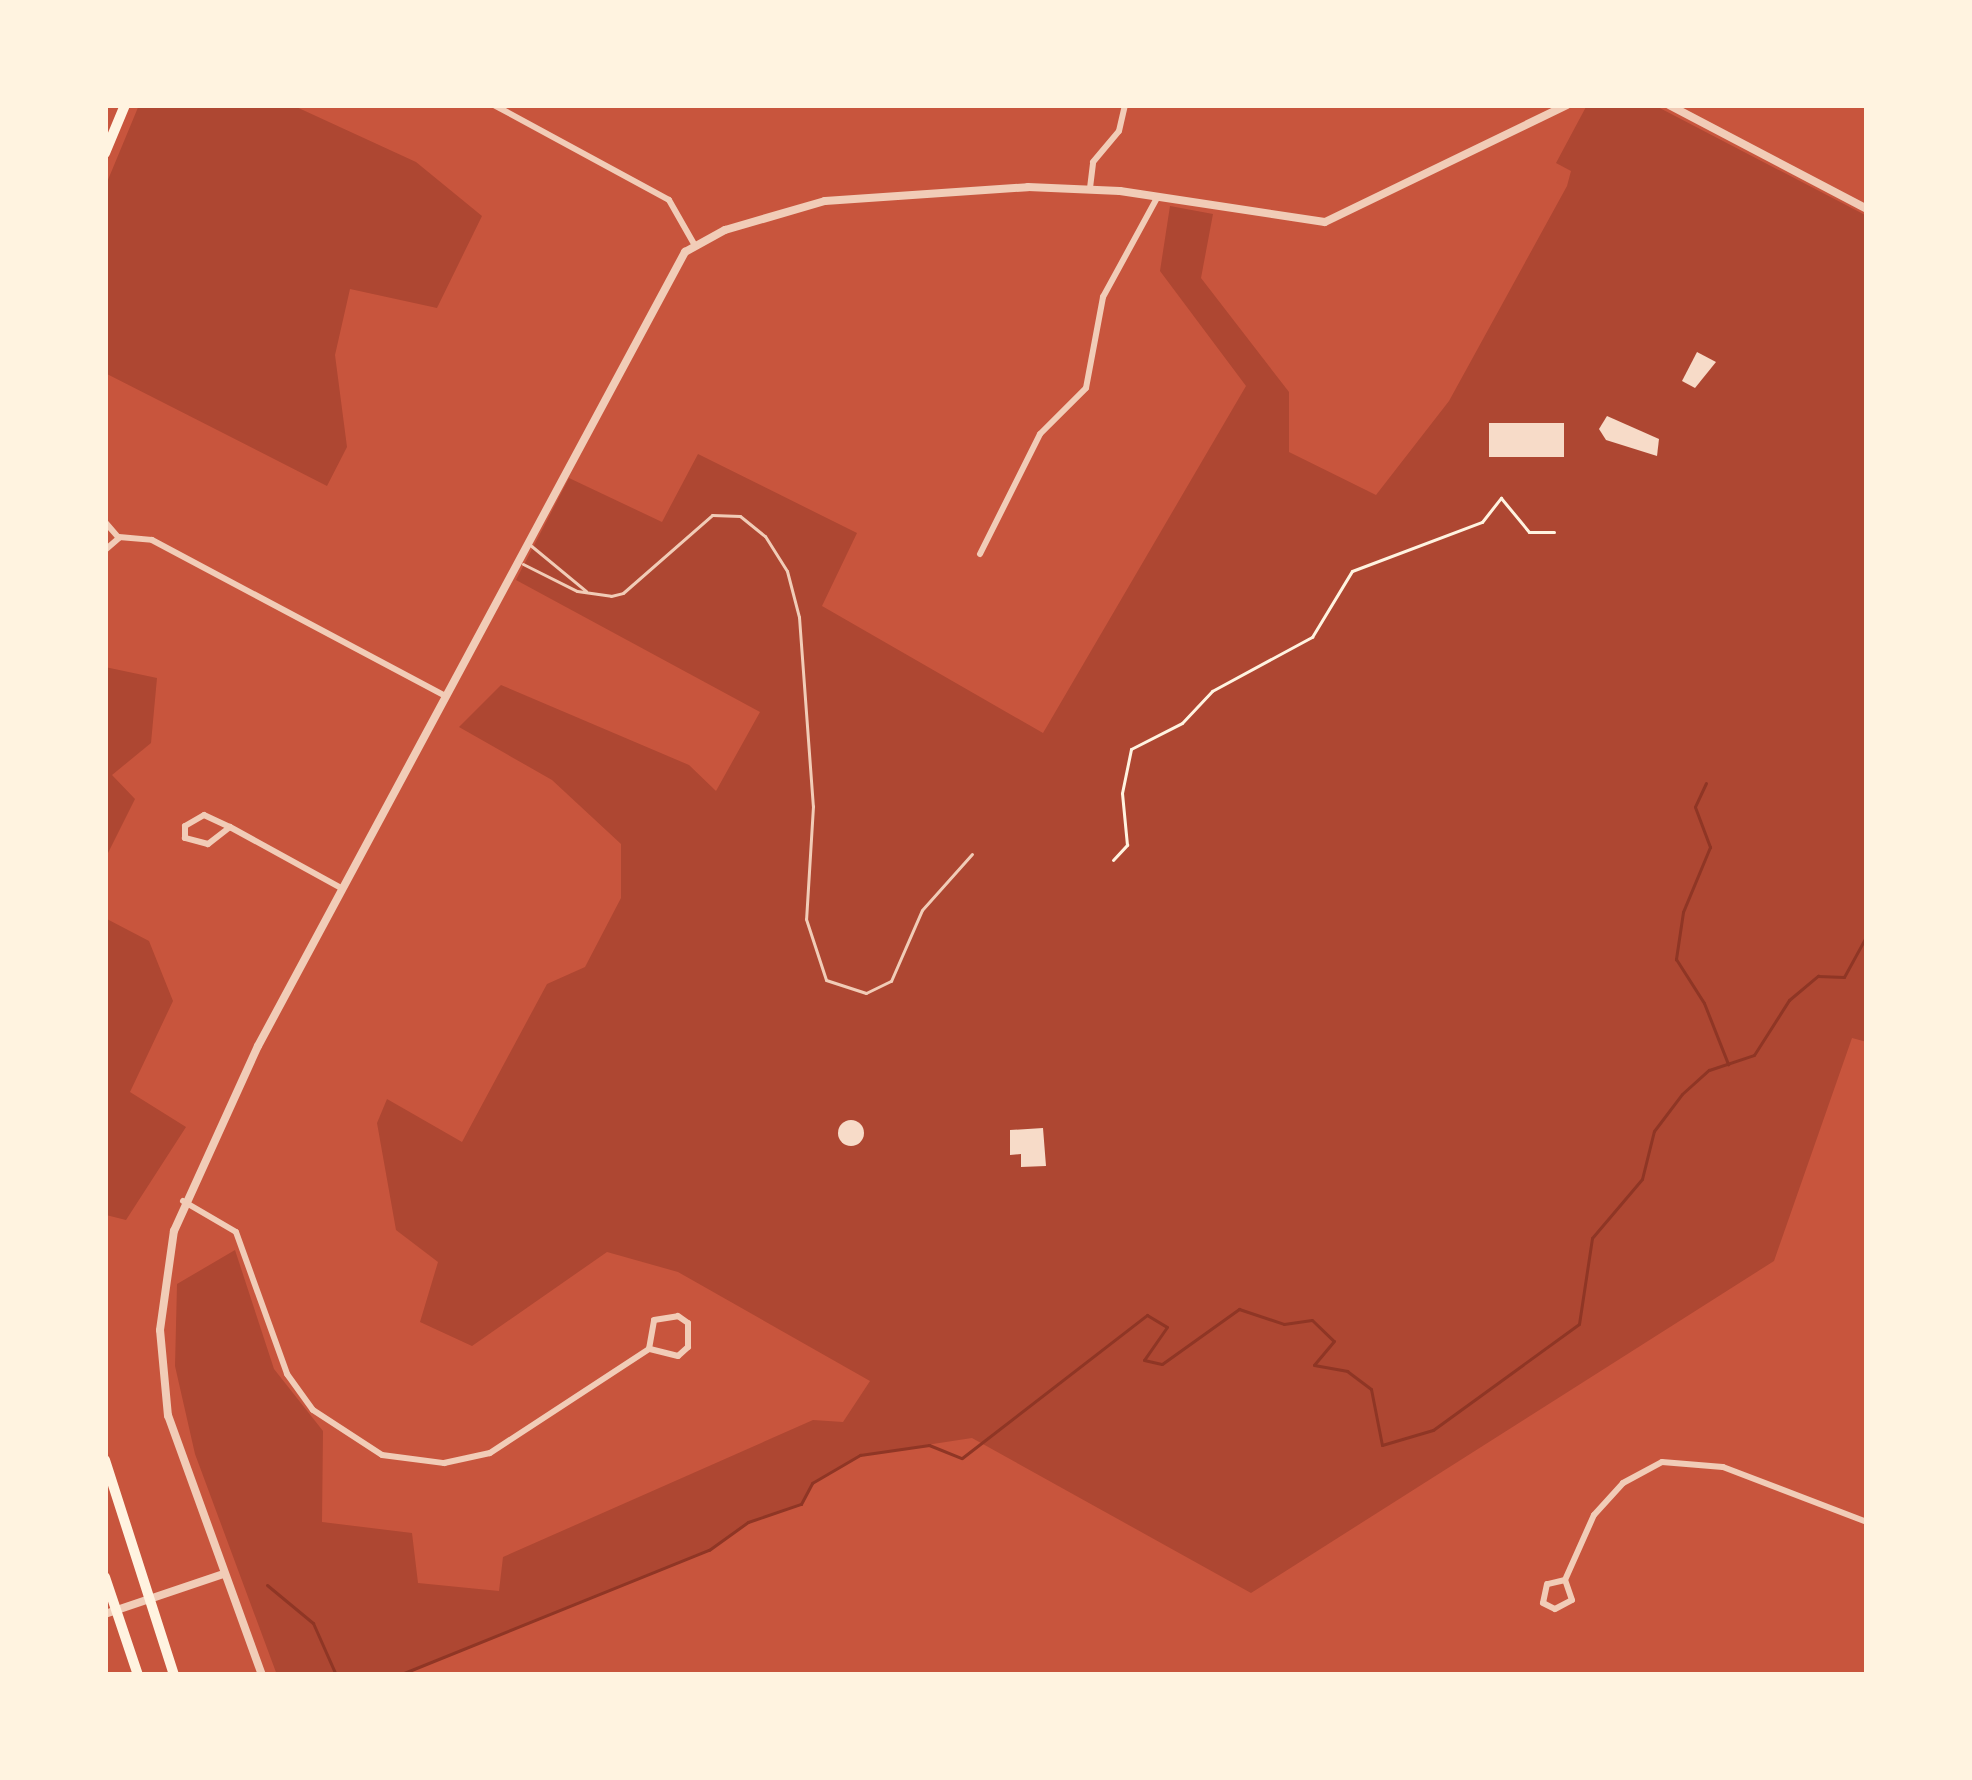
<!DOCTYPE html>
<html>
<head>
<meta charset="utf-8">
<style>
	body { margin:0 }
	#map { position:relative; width:1972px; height:1780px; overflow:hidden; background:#c8553d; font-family:"Noto Sans",sans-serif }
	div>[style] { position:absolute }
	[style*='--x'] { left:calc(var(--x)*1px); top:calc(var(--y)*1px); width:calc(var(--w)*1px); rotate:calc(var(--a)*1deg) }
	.green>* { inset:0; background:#ae4732 }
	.stream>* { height:3px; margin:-1.5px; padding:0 1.5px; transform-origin:1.5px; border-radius:1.5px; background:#8f3625 }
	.building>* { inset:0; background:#f7dbc8; transform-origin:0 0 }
	.round { border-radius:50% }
	.path>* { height:3px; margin:-1.5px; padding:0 1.5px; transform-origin:1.5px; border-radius:1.5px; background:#fff3e0 }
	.service>* { height:3px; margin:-1.5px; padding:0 1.5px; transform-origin:1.5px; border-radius:1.5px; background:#f1ccb7 }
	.minor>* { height:6px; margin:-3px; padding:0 3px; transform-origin:3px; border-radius:3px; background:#f1ccb7 }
	.tertiary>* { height:8px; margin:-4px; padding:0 4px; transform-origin:4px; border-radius:4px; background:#f1ccb7 }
	.motorway>* { height:10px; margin:-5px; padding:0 5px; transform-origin:5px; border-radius:5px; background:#fff3e0 }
	span { translate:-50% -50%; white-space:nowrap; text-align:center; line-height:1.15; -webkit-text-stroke:9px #fff3e0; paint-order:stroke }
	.frame { position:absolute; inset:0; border:108px solid #fff3e0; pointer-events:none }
</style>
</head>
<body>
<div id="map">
	<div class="green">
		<i style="clip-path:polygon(139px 105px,292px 105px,416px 162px,482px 216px,437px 308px,350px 289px,335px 355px,347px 447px,327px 486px,105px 373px,105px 187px)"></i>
		<i style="clip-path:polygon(1587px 105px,1654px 105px,1867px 216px,1867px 1042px,1852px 1038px,1774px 1261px,1251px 1593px,972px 1438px,861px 1455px,812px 1483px,801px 1504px,748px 1522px,709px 1550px,399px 1675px,277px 1675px,195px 1454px,175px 1366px,177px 1284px,235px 1250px,274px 1369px,323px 1431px,322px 1522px,412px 1533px,418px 1583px,499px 1591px,503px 1557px,813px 1420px,843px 1422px,870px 1381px,678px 1272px,607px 1252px,472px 1346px,420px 1322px,438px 1262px,396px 1230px,377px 1123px,387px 1099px,462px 1142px,547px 984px,585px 967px,621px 898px,621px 844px,552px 780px,459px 727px,501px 685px,689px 765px,716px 791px,760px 712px,516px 580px,569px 478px,662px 522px,698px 454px,857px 533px,822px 606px,1043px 733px,1246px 386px,1160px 271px,1170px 206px,1213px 214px,1201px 278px,1289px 392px,1289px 452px,1376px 495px,1449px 401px,1567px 186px,1571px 171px,1556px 163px)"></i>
		<i style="clip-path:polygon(105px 667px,157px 678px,151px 743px,112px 775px,135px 799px,105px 859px)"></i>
		<i style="clip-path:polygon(105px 918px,149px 941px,173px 1001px,130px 1092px,186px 1127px,126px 1220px,106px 1215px)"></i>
	</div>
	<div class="stream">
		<i style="--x:1706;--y:783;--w:26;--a:115"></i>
		<i style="--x:1695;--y:807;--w:43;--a:69.4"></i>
		<i style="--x:1710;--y:847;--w:70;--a:112.6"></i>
		<i style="--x:1683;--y:912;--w:48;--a:98.5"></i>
		<i style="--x:1676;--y:959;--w:52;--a:57.5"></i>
		<i style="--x:1704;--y:1003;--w:66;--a:68.5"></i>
		<i style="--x:267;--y:1585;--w:60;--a:39.6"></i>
		<i style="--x:313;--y:1623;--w:57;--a:66.1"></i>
		<i style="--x:399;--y:1675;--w:334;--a:-22"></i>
		<i style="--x:709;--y:1550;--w:48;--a:-35.7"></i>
		<i style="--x:748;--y:1522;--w:56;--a:-18.8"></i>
		<i style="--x:801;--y:1504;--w:24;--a:-62"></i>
		<i style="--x:812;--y:1483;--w:56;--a:-30.3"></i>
		<i style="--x:860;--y:1455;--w:70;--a:-8.2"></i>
		<i style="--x:929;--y:1445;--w:35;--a:22"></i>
		<i style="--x:962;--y:1458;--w:234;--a:-37.7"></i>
		<i style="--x:1147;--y:1315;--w:23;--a:31"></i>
		<i style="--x:1167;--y:1327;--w:40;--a:124.9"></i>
		<i style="--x:1144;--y:1360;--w:18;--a:13"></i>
		<i style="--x:1162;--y:1364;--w:95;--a:-35.5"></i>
		<i style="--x:1239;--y:1309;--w:47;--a:18.4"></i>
		<i style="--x:1284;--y:1324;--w:28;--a:-8"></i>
		<i style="--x:1312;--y:1320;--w:30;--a:44"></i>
		<i style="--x:1334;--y:1341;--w:31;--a:130"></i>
		<i style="--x:1314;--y:1365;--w:34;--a:10"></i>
		<i style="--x:1347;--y:1371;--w:30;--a:37"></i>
		<i style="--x:1371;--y:1389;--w:57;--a:78.9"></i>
		<i style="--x:1382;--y:1445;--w:53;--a:-16.4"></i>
		<i style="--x:1433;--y:1430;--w:180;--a:-36"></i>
		<i style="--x:1579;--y:1324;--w:87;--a:-81.4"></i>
		<i style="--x:1592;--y:1238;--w:77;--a:-49.7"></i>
		<i style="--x:1642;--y:1179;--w:49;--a:-76"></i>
		<i style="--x:1654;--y:1131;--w:46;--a:-52.9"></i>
		<i style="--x:1682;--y:1094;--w:36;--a:-42"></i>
		<i style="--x:1709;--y:1070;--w:47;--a:-18.4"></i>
		<i style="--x:1754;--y:1055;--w:65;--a:-57.5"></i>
		<i style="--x:1789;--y:1000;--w:38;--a:-40"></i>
		<i style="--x:1818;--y:976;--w:26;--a:2"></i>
		<i style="--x:1844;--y:977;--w:48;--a:-61.3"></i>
	</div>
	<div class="building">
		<i style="clip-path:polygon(1697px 352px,1716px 362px,1695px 388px,1682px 381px)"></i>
		<i style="clip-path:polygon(1607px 416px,1659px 439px,1657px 456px,1606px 440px,1599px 429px)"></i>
		<i style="left:1564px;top:423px;width:34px;height:75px;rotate:90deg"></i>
		<i class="round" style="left:838px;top:1120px;width:26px;height:26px"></i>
		<i style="clip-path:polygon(1043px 1128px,1046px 1166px,1021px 1167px,1021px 1154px,1010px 1155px,1010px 1130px)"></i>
	</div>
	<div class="path">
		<i style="--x:1113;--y:860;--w:21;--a:-47"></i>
		<i style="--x:1127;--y:845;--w:52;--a:-95.5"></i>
		<i style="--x:1122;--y:793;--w:45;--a:-78.4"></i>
		<i style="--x:1131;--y:749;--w:57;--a:-27"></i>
		<i style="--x:1182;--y:723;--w:44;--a:-46.8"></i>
		<i style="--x:1212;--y:691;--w:114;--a:-28.4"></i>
		<i style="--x:1312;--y:637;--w:77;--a:-58.8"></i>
		<i style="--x:1352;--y:571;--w:139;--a:-20.7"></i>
		<i style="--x:1482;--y:522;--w:31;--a:-52"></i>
		<i style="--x:1501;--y:498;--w:44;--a:50.5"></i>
		<i style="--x:1529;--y:532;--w:25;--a:0"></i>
	</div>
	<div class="service">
		<i style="--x:529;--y:544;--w:74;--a:39.5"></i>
		<i style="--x:523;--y:564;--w:60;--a:26.6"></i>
		<i style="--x:577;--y:591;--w:34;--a:8"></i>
		<i style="--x:611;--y:596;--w:12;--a:-14"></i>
		<i style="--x:623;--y:593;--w:118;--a:-41.2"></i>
		<i style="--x:712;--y:515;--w:28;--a:2"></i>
		<i style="--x:740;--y:516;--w:32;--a:39"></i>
		<i style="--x:765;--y:536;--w:41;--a:57.8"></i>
		<i style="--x:787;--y:571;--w:48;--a:75.4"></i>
		<i style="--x:799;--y:617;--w:190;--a:85.8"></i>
		<i style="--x:813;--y:806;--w:113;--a:93.5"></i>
		<i style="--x:806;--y:919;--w:64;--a:71.8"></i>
		<i style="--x:826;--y:980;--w:42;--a:18"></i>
		<i style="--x:866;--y:993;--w:28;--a:-26"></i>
		<i style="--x:891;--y:981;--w:77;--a:-66.4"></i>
		<i style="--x:922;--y:910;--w:75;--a:-48.2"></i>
	</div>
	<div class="minor">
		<i style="--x:494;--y:105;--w:199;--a:28.5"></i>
		<i style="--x:669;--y:200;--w:51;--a:60.4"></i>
		<i style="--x:1090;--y:188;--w:26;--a:-83"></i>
		<i style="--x:1093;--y:162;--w:40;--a:-50"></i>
		<i style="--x:1119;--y:131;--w:27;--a:-77"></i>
		<i style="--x:105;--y:522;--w:21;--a:49"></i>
		<i style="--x:119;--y:538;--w:18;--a:139"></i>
		<i style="--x:119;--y:537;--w:33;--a:5"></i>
		<i style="--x:152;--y:540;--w:331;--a:28"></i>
		<i style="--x:980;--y:554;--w:134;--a:-63.4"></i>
		<i style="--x:1040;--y:434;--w:65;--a:-45"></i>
		<i style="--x:1086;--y:388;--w:93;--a:-79.4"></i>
		<i style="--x:1103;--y:297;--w:113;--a:-61.4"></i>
		<i style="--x:230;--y:827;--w:28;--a:142"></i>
		<i style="--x:208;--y:844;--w:24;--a:-165"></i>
		<i style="--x:185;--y:838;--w:12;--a:-90"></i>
		<i style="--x:185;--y:826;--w:22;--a:-30"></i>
		<i style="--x:204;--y:815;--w:29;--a:25"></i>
		<i style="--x:230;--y:827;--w:127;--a:28.8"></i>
		<i style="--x:183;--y:1201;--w:61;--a:30.3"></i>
		<i style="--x:236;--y:1232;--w:151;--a:70.2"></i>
		<i style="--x:287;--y:1374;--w:44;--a:54.2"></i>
		<i style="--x:313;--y:1410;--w:82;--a:33.1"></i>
		<i style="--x:382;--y:1455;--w:63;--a:7.4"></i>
		<i style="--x:444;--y:1463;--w:47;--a:-12.3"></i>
		<i style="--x:490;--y:1453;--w:190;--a:-33.2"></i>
		<i style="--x:649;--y:1349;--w:29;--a:-80"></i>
		<i style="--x:654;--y:1320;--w:24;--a:-9"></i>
		<i style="--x:678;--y:1316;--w:12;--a:35"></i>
		<i style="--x:688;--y:1323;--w:24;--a:90"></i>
		<i style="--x:688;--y:1347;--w:13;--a:138"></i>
		<i style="--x:678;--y:1356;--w:30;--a:-166"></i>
		<i style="--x:1565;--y:1580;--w:18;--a:167"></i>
		<i style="--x:1547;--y:1584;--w:19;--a:102"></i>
		<i style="--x:1543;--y:1603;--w:13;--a:27"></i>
		<i style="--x:1555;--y:1609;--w:19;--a:-28"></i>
		<i style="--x:1572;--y:1600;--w:21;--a:-109"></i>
		<i style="--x:1565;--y:1580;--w:71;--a:-66"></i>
		<i style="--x:1594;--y:1515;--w:43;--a:-47.8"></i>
		<i style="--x:1623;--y:1483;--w:44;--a:-28.3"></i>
		<i style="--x:1662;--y:1462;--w:61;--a:4.7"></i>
		<i style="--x:1723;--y:1467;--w:154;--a:20.9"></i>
	</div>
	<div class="tertiary">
		<i style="--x:1669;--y:105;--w:224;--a:27.7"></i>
		<i style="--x:105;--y:1614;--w:125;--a:-18.7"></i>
		<i style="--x:262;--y:1675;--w:276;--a:-109.9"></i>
		<i style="--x:168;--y:1416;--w:86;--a:-95.3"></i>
		<i style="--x:160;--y:1330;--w:100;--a:-82"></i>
		<i style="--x:174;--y:1231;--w:203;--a:-65.6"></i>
		<i style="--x:258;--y:1046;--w:902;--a:-61.73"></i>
		<i style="--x:685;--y:252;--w:46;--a:-28.8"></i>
		<i style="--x:725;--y:230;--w:104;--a:-16.2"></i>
		<i style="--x:825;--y:201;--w:203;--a:-3.9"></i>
		<i style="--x:1028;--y:187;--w:92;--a:2.5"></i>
		<i style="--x:1120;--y:191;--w:207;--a:8.6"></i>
		<i style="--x:1325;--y:222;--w:269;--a:-25.8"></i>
	</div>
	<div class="motorway">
		<i style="--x:105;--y:153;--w:52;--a:-67.4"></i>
		<i style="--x:105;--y:1460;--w:226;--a:72.2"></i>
		<i style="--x:105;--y:1577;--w:103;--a:71.4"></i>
	</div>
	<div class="frame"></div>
</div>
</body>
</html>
